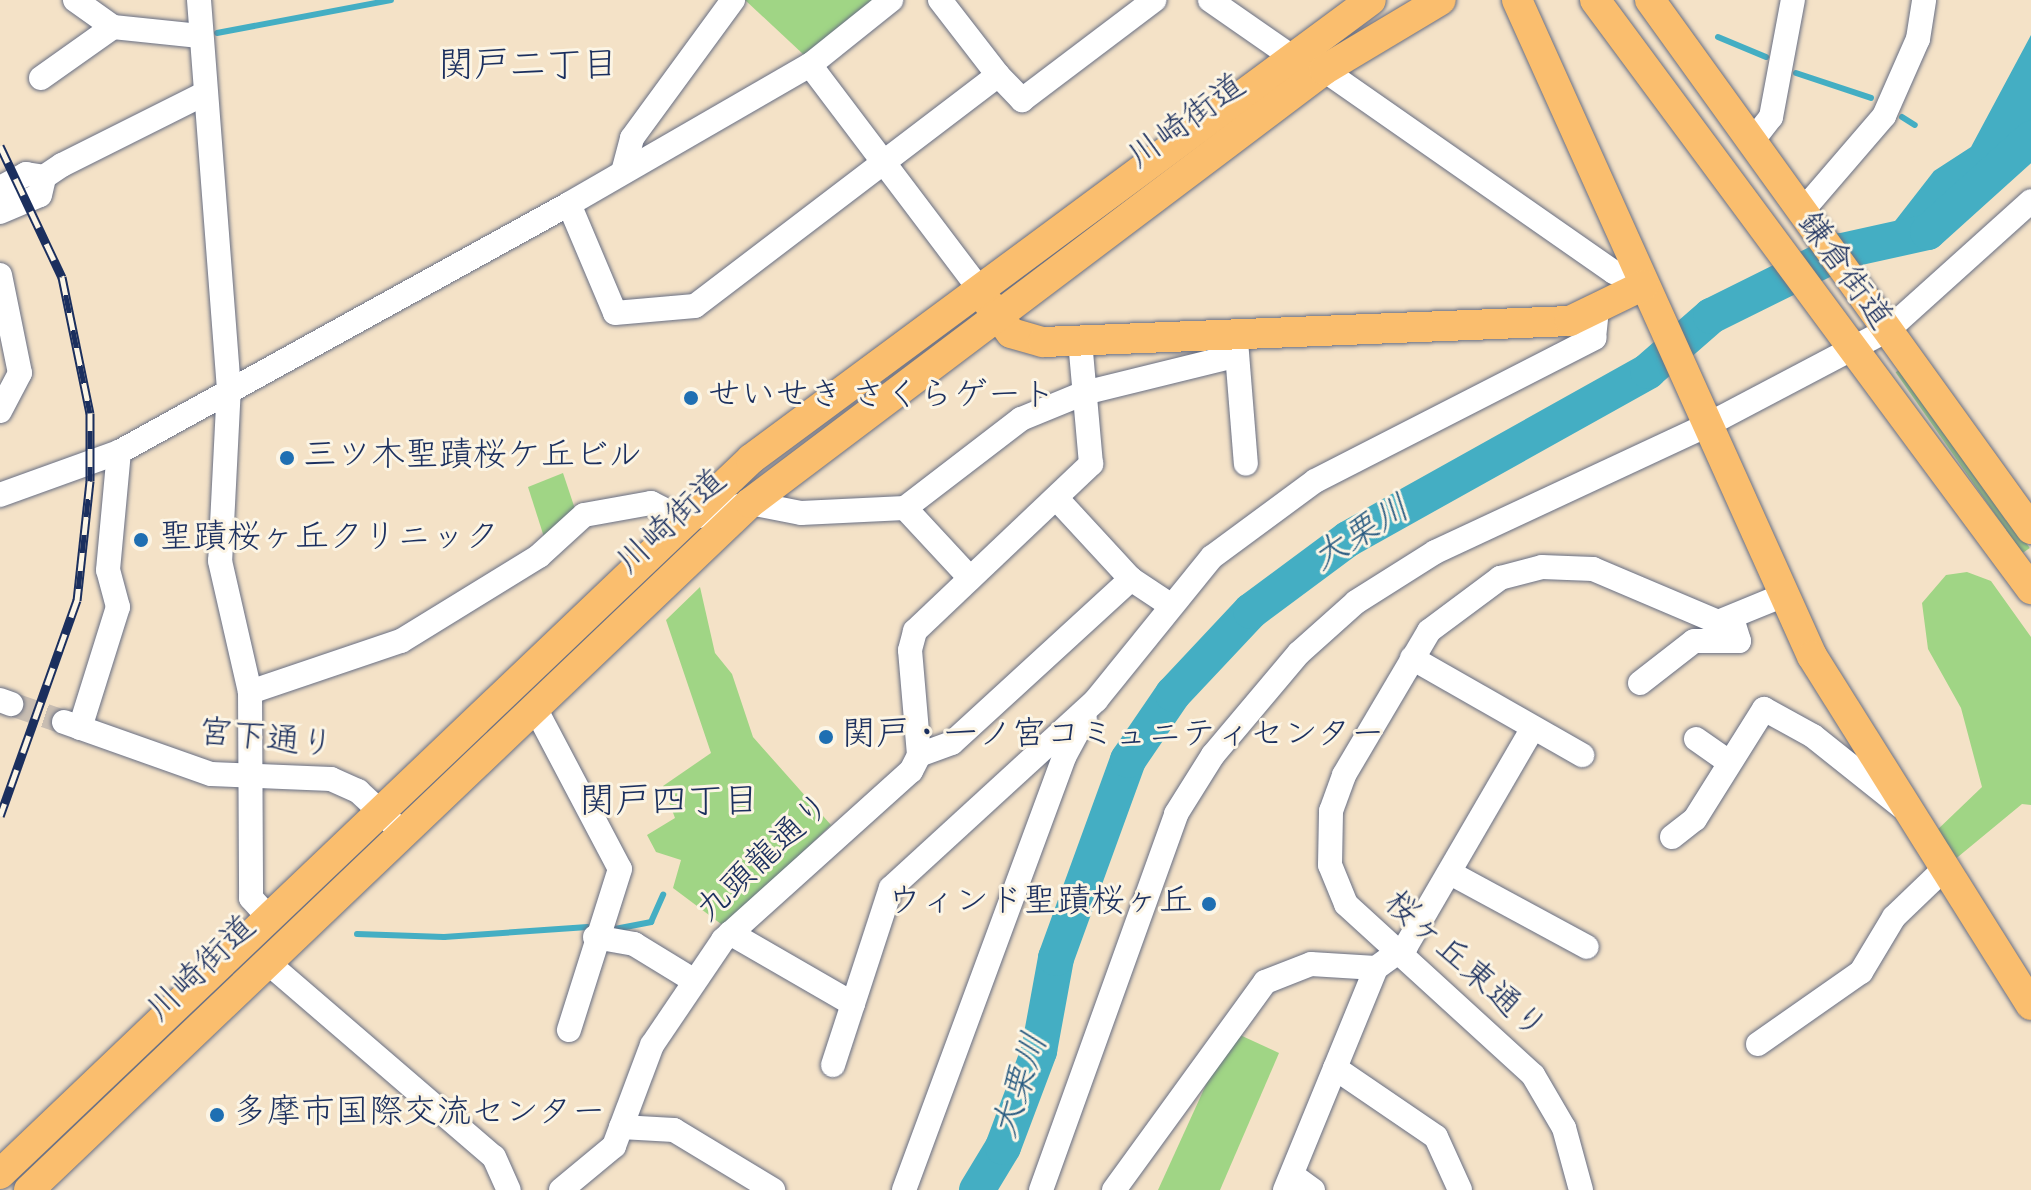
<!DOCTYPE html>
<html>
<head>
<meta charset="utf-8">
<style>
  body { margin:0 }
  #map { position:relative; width:2031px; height:1190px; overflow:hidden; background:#f4e2c7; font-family:"Indie Flower","Klee One",sans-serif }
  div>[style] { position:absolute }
  .green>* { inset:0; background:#a0d585; transform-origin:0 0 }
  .water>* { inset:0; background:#44aec3 }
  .stream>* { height:6px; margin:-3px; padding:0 3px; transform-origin:3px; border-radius:3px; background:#44aec3 }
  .river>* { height:36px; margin:-18px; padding:0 18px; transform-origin:18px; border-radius:18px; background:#44aec3 }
  .minor-tunnel>* { height:24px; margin-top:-12px; transform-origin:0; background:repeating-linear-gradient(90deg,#c9beb2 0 24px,transparent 0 36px) }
  .roads { filter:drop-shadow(0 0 2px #676e83) drop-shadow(0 0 2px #676e83) }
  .minor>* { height:24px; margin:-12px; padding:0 12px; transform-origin:12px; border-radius:12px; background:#fff }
  .major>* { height:30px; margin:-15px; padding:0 15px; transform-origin:15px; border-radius:15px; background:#fabe6e }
  .rail>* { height:9px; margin-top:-4.5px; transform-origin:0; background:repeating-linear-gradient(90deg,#fcf5e5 0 18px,#1b2f5e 0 36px); box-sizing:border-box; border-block:2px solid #1b2f5e }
  .dots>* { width:22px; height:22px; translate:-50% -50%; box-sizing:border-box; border:4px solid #fcf5e5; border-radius:50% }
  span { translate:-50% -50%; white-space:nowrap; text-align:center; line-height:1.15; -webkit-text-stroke:6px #fcf5e5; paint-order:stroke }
  .street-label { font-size:34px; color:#1b2f5e }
  .poi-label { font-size:34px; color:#1b2f5e }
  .left { translate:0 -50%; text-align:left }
  .right { translate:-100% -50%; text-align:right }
  .neighbourhood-label { font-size:36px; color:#1b2f5e }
  .water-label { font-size:36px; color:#295b81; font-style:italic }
</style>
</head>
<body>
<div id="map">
  <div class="green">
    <div style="clip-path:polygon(745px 0,876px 0,804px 55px)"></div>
    <div style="left:1903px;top:367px;width:221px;height:9px;rotate:55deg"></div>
    <div style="clip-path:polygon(563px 473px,576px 512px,544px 537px,528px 487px)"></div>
    <div style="clip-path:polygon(1967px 572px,1991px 581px,2031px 637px,2031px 805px,2022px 804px,1953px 861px,1934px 833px,1982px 787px,1961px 708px,1928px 649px,1922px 603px,1946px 575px)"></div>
    <div style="clip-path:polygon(700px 587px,715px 653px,732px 674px,753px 737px,831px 825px,725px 927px,673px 888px,681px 860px,656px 852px,647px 835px,675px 818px,663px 786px,711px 753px,666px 620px)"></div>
    <div style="clip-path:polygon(1240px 1035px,1279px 1053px,1220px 1190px,1158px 1190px,1220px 1054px)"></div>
  </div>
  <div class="water">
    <div style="clip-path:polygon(2031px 35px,2031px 155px,1928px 232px,1878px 243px,1934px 171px,1971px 147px)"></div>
  </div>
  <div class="stream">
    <div style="left:217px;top:33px;width:177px;rotate:-10.7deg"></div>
    <div style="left:1718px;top:37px;width:52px;rotate:22.6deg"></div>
    <div style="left:1796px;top:73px;width:79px;rotate:18.4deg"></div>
    <div style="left:1902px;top:117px;width:15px;rotate:32deg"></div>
    <div style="left:615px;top:929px;width:37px;rotate:-11deg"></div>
    <div style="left:651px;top:922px;width:30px;rotate:-66deg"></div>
    <div style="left:357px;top:934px;width:87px;rotate:2deg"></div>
    <div style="left:444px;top:937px;width:144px;rotate:-4deg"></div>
  </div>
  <div class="river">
    <div style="left:977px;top:1190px;width:50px;rotate:-58.8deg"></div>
    <div style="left:1003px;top:1147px;width:103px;rotate:-69.4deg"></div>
    <div style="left:1039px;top:1051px;width:95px;rotate:-79.6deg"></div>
    <div style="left:1056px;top:958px;width:211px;rotate:-70deg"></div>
    <div style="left:1128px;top:760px;width:80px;rotate:-55.7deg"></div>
    <div style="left:1173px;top:694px;width:114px;rotate:-46.8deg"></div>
    <div style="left:1251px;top:611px;width:121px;rotate:-36.6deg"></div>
    <div style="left:1348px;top:539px;width:344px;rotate:-29.2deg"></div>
    <div style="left:1648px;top:371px;width:84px;rotate:-41.1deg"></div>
    <div style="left:1711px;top:316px;width:146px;rotate:-26.4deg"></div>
    <div style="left:1842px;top:251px;width:88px;rotate:-12.5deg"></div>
    <div style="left:1928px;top:232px;width:139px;rotate:-42.1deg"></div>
  </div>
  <div class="minor-tunnel">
    <div style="left:11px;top:704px;width:56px;rotate:18.8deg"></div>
  </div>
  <div class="roads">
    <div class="minor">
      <div style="left:75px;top:0;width:47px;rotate:35.4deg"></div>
      <div style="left:113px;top:27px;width:87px;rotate:5.9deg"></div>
      <div style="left:199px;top:0;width:387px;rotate:85.6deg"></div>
      <div style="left:229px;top:386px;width:175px;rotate:92.9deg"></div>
      <div style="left:220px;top:561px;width:134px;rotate:77.1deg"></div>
      <div style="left:250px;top:692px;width:206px;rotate:89.7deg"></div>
      <div style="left:251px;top:898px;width:25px;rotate:48deg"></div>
      <div style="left:940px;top:0;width:95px;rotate:52.3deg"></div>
      <div style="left:1210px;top:0;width:96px;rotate:34.8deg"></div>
      <div style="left:810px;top:65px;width:277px;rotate:52.9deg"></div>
      <div style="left:1324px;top:70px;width:353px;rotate:34.9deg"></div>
      <div style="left:1614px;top:272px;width:33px;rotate:23deg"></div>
      <div style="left:41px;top:78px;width:88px;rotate:-35.3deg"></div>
      <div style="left:1753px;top:140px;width:29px;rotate:-52deg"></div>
      <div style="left:1771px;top:117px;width:119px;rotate:-79.4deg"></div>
      <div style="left:623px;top:172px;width:35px;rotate:-75deg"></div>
      <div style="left:632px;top:138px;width:171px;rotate:-53.8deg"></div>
      <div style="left:0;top:188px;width:30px;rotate:-28deg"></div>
      <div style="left:26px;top:174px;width:18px;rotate:9deg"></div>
      <div style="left:569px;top:204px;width:118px;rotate:67.1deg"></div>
      <div style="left:615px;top:313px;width:80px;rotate:-5deg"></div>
      <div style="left:695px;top:306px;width:381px;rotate:-37.3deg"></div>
      <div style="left:998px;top:75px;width:35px;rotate:46deg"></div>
      <div style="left:1022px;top:100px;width:166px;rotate:-37.1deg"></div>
      <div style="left:1804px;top:209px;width:123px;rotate:-49.3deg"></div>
      <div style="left:1884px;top:116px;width:84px;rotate:-66.2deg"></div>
      <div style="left:1918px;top:39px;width:39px;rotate:-81deg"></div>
      <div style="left:0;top:212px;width:43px;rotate:-23deg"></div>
      <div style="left:40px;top:195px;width:18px;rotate:-77deg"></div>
      <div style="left:44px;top:177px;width:22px;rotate:-34deg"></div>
      <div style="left:62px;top:165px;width:159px;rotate:-26.6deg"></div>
      <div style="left:0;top:275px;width:100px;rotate:78.5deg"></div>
      <div style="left:20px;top:373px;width:43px;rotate:117.8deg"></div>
      <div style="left:1236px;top:341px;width:123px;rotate:85.4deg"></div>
      <div style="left:0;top:495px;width:127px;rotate:-19.9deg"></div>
      <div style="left:119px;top:452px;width:514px;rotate:-28.86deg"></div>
      <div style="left:569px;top:204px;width:278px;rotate:-30deg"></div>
      <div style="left:810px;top:65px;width:104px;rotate:-38.7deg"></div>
      <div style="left:1058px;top:500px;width:108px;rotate:47.3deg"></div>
      <div style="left:1131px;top:579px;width:43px;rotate:33.7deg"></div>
      <div style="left:905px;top:508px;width:146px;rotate:-37.5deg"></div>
      <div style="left:1021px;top:419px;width:68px;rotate:-22.4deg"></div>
      <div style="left:1084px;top:393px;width:155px;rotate:-13.8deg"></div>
      <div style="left:1412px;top:658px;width:196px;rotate:29.7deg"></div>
      <div style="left:1640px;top:683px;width:68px;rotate:-37.9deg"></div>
      <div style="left:1694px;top:641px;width:45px"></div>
      <div style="left:1739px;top:641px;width:21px;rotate:-107deg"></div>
      <div style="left:250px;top:692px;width:159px;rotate:-18.7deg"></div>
      <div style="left:401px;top:641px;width:162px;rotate:-31.6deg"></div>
      <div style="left:539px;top:556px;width:61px;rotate:-42.3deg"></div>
      <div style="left:584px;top:515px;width:68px;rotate:-10.2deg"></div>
      <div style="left:651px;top:503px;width:37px;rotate:27deg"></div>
      <div style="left:684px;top:520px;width:68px;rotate:-14.4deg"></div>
      <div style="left:750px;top:503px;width:52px;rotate:11.1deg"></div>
      <div style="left:801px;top:513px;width:104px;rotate:-2.8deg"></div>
      <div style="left:905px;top:508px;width:96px;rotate:47.1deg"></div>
      <div style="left:0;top:700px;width:12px;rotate:20deg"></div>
      <div style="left:534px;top:706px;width:184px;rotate:62.2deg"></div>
      <div style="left:620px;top:869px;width:169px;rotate:107.6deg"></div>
      <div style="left:64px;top:722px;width:156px;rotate:19.5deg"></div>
      <div style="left:211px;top:774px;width:120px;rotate:2.4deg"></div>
      <div style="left:331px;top:779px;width:30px;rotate:24deg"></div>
      <div style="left:358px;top:791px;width:60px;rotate:43deg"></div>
      <div style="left:80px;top:728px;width:127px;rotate:-72.6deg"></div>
      <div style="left:118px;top:607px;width:38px;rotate:-105deg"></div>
      <div style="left:108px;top:570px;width:119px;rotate:-84.7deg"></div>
      <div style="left:1696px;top:739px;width:39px;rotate:35deg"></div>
      <div style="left:919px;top:755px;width:35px;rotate:-20deg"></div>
      <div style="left:952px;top:743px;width:243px;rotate:-42.5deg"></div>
      <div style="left:1672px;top:837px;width:29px;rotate:-38deg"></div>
      <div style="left:1695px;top:819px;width:130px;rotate:-57.9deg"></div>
      <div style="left:1764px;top:709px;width:56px;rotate:28.9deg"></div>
      <div style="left:1813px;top:736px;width:114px;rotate:38.6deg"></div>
      <div style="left:1452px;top:874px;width:153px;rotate:28.4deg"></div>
      <div style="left:730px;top:933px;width:142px;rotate:30deg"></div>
      <div style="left:595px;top:937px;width:40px;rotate:10deg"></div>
      <div style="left:634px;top:944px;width:69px;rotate:31.4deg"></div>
      <div style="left:267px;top:962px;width:299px;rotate:40.7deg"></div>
      <div style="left:494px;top:1157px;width:36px;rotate:66deg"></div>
      <div style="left:1758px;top:1044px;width:126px;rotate:-35deg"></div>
      <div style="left:1861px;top:972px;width:64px;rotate:-59deg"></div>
      <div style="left:1894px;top:917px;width:68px;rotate:-43.8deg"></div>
      <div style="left:833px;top:1065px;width:186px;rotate:-71.9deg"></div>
      <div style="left:891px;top:888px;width:278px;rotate:-42.5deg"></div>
      <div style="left:1096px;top:700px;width:184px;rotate:-51deg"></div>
      <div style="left:1212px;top:557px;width:128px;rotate:-36.4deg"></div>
      <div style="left:1315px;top:481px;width:314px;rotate:-27.1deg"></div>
      <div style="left:1594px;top:338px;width:30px;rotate:-84deg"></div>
      <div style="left:1335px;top:1068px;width:122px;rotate:34.3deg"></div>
      <div style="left:1436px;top:1137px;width:58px;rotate:65.6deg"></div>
      <div style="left:621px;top:1127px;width:53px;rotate:3.2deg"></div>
      <div style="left:674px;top:1130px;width:116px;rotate:31.2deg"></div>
      <div style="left:1292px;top:1175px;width:26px;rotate:36deg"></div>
      <div style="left:561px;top:1190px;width:69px;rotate:-39.7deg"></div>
      <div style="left:614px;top:1146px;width:108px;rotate:-69.4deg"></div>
      <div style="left:652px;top:1045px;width:127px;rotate:-55.9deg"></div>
      <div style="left:723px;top:940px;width:253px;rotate:-42deg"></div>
      <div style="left:911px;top:771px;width:18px;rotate:-63deg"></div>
      <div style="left:919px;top:755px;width:105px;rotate:-94.9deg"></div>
      <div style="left:910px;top:650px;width:20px;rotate:-75deg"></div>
      <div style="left:915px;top:631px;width:243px;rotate:-43.5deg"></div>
      <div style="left:1091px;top:464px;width:123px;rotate:-95.1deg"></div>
      <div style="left:904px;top:1190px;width:462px;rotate:-69.7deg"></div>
      <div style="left:1064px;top:757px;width:44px;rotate:-61.7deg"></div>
      <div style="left:1041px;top:1190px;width:400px;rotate:-70.2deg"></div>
      <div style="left:1176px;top:814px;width:70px;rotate:-57.9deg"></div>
      <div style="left:1213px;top:755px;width:133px;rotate:-49.9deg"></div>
      <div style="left:1299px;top:653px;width:76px;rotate:-41.8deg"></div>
      <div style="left:1356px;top:602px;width:93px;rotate:-32.3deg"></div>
      <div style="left:1435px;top:552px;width:302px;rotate:-25deg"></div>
      <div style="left:1709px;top:424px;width:204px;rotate:-27.8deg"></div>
      <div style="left:1889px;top:329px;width:191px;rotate:-42deg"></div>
      <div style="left:1114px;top:1190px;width:257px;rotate:-54deg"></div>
      <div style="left:1265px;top:982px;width:49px;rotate:-21.4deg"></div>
      <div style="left:1311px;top:964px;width:65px;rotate:3.5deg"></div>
      <div style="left:1285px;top:1190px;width:240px;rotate:-67.7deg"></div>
      <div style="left:1376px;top:968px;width:37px;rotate:-36deg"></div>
      <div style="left:1406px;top:946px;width:252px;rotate:-59.8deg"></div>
      <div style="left:1581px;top:1190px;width:64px;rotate:-105.3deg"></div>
      <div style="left:1564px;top:1128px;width:61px;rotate:-120.3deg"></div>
      <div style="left:1533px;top:1075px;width:253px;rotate:-137.6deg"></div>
      <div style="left:1346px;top:904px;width:42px;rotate:-112.3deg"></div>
      <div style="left:1330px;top:865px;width:54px;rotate:-88.9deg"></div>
      <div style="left:1331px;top:811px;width:38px;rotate:-70deg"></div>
      <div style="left:1344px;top:775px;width:167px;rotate:-59.4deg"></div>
      <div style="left:1429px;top:631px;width:89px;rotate:-36.7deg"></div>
      <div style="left:1500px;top:578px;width:43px;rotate:-14.7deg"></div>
      <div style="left:1542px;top:567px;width:51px;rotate:2.2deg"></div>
      <div style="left:1593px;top:569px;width:136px;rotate:23deg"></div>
      <div style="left:1718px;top:622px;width:71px;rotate:-22.2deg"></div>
    </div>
    <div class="major">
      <div style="left:1517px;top:0;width:719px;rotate:65.79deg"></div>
      <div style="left:1812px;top:656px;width:412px;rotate:57.9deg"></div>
      <div style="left:1595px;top:0;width:733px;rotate:53.49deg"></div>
      <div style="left:1650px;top:0;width:652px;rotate:54.24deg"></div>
      <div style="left:983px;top:296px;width:46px;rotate:52.9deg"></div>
      <div style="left:1011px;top:333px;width:33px;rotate:16deg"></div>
      <div style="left:1043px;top:342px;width:527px;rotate:-2.28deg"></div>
      <div style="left:1570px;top:321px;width:82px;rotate:-25.9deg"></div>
      <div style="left:0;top:1174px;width:1037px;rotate:-43.59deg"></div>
      <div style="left:751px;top:459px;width:771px;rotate:-36.51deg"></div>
      <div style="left:29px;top:1190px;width:996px;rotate:-43.62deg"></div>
      <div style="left:750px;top:503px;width:719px;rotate:-37.03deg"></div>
      <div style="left:1324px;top:70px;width:136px;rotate:-30.9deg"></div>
    </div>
  </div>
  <div class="rail">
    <div style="left:0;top:146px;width:145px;rotate:64.7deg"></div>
    <div style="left:62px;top:277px;width:139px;rotate:78.4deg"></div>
    <div style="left:90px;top:413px;width:68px;rotate:90deg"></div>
    <div style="left:90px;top:481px;width:120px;rotate:96.2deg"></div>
    <div style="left:77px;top:600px;width:229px;rotate:109.6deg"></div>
  </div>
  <div class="dots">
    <div style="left:691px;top:398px;background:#1f6fb2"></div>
    <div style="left:287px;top:458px;background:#1f6fb2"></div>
    <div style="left:141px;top:540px;background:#1f6fb2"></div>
    <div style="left:826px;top:737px;background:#1f6fb2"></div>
    <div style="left:1209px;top:904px;background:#1f6fb2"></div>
    <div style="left:217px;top:1115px;background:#1f6fb2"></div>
  </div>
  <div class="street-label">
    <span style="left:1188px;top:123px;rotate:-36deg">川崎街道</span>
    <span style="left:1843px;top:272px;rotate:54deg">鎌倉街道</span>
    <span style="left:673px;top:523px;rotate:-43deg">川崎街道</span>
    <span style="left:266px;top:741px;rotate:6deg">宮下通り</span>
    <span style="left:765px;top:859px;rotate:-43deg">九頭龍通り</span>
    <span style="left:1464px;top:967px;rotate:42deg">桜ヶ丘東通り</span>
    <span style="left:203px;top:970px;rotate:-44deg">川崎街道</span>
  </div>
  <div class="poi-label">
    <span class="left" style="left:707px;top:398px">せいせき さくらゲート</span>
    <span class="left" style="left:303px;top:458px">三ツ木聖蹟桜ケ丘ビル</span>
    <span class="left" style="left:159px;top:540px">聖蹟桜ヶ丘クリニック</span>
    <span class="left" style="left:842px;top:737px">関戸・一ノ宮コミュニティセンター</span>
    <span class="right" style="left:1193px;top:904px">ウィンド聖蹟桜ヶ丘</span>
    <span class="left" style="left:233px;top:1115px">多摩市国際交流センター</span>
  </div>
  <div class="neighbourhood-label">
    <span style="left:528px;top:68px">関戸二丁目</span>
    <span style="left:669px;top:804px">関戸四丁目</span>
  </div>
  <div class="water-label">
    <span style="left:1362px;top:535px;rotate:-32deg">大栗川</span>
    <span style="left:1022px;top:1086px;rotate:-72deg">大栗川</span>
  </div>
</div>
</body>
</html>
